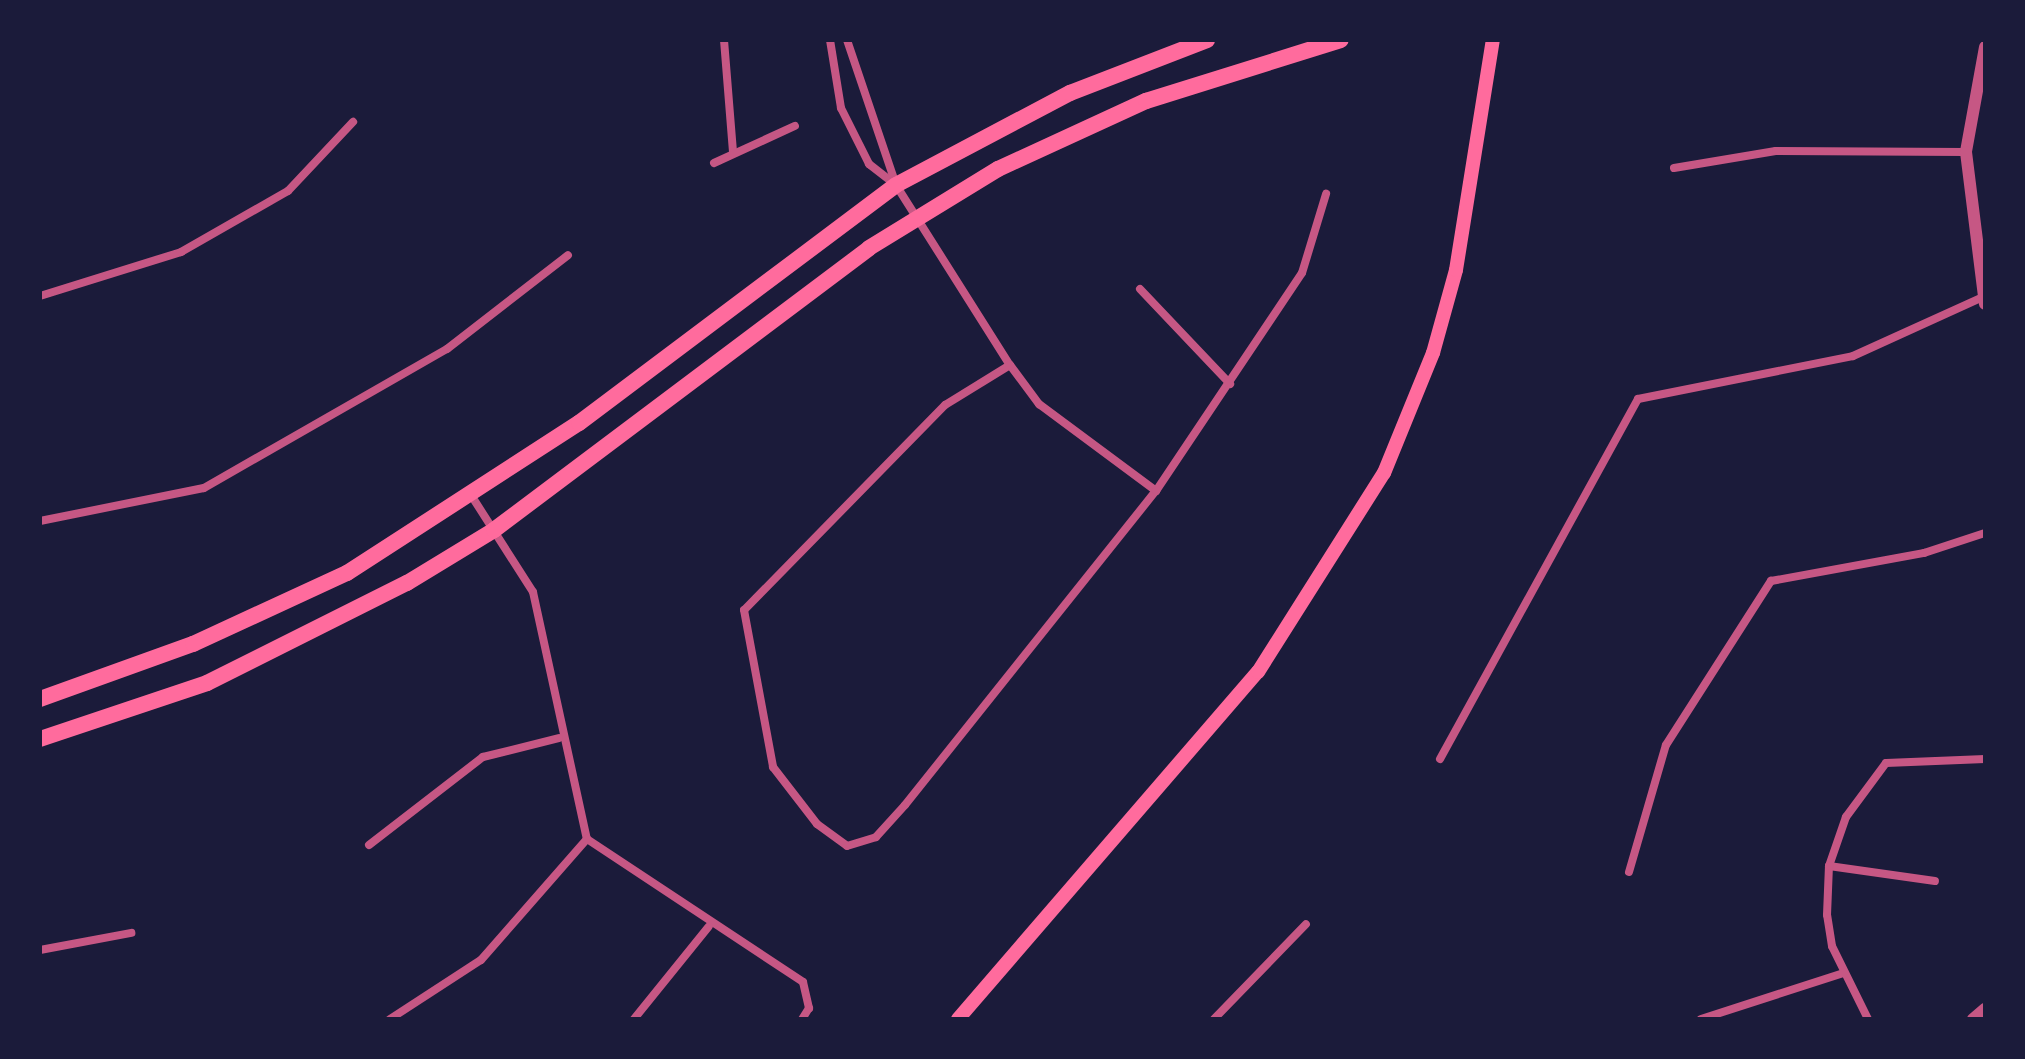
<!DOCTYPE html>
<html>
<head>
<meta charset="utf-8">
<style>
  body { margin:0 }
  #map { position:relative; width:2025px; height:1059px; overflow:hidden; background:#1b1b3a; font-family:"DM Sans",sans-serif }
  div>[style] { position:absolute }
  .minor>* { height:8px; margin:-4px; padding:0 4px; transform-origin:4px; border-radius:4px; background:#c65784 }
  .tertiary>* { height:12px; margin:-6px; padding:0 6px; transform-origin:6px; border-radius:6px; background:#c65784 }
  .secondary>* { height:14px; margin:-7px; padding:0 7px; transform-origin:7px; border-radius:7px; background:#ff6b9d }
  .primary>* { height:16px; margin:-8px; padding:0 8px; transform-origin:8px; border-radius:8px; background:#ff6b9d }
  span { translate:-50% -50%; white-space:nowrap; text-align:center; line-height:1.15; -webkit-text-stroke:7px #1b1b3a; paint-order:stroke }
  .frame { position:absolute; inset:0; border:42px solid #1b1b3a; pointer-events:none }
</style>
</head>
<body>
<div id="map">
  <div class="minor">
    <div style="left:724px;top:40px;width:113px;rotate:85.4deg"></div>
    <div style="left:830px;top:40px;width:69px;rotate:80.8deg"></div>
    <div style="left:841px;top:108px;width:63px;rotate:63.4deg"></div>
    <div style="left:869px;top:164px;width:34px;rotate:38deg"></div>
    <div style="left:847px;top:40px;width:153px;rotate:71.3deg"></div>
    <div style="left:896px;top:185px;width:213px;rotate:57.7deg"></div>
    <div style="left:1010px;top:365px;width:49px;rotate:53.4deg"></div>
    <div style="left:1039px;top:404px;width:146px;rotate:36.6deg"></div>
    <div style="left:714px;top:163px;width:89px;rotate:-24.6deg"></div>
    <div style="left:1674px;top:168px;width:103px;rotate:-9.5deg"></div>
    <div style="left:1776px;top:151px;width:190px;rotate:0.3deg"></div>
    <div style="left:1140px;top:289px;width:131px;rotate:46.5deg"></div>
    <div style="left:40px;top:296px;width:148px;rotate:-17.3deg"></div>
    <div style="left:181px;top:252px;width:123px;rotate:-29.7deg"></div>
    <div style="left:288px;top:191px;width:95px;rotate:-46.7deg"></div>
    <div style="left:1010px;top:365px;width:76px;rotate:148.4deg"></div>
    <div style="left:945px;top:405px;width:287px;rotate:134.4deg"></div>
    <div style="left:744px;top:610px;width:160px;rotate:79.5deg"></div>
    <div style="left:773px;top:767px;width:72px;rotate:52.3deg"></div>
    <div style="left:817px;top:824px;width:37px;rotate:36deg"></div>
    <div style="left:847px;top:846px;width:30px;rotate:-17deg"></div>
    <div style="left:876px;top:837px;width:43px;rotate:-47.8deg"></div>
    <div style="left:905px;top:805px;width:402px;rotate:-51.4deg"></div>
    <div style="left:1156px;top:491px;width:262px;rotate:-56.2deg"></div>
    <div style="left:1302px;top:273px;width:83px;rotate:-73.1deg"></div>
    <div style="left:471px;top:495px;width:115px;rotate:57.4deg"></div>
    <div style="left:533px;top:592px;width:253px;rotate:77.7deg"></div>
    <div style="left:587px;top:839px;width:259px;rotate:33.5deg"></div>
    <div style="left:803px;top:982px;width:27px;rotate:77deg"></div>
    <div style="left:809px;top:1008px;width:13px;rotate:122deg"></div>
    <div style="left:40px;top:521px;width:167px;rotate:-11.4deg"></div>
    <div style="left:204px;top:488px;width:280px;rotate:-29.8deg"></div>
    <div style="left:447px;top:349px;width:153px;rotate:-37.8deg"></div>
    <div style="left:1440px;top:759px;width:411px;rotate:-61.2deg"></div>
    <div style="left:1638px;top:399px;width:219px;rotate:-11.3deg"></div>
    <div style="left:1853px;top:356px;width:143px;rotate:-24.4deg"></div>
    <div style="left:369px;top:845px;width:144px;rotate:-37.7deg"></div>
    <div style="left:483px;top:757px;width:78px;rotate:-14deg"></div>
    <div style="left:1829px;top:866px;width:107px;rotate:8.1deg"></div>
    <div style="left:1629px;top:872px;width:132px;rotate:-73.8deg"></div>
    <div style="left:1666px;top:745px;width:195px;rotate:-57.4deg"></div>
    <div style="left:1771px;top:581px;width:156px;rotate:-10.4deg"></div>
    <div style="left:1924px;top:553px;width:64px;rotate:-18.2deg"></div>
    <div style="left:40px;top:950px;width:93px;rotate:-10.6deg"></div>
    <div style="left:390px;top:1019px;width:108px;rotate:-33deg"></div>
    <div style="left:481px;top:960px;width:161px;rotate:-48.8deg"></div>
    <div style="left:634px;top:1019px;width:119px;rotate:-51.1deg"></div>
    <div style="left:1214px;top:1019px;width:132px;rotate:-45.9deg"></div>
    <div style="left:1701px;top:1019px;width:149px;rotate:-17.9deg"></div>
    <div style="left:1868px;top:1019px;width:81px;rotate:-116.3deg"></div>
    <div style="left:1832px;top:946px;width:31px;rotate:-99deg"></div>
    <div style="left:1827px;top:915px;width:49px;rotate:-87.7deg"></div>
    <div style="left:1829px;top:866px;width:52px;rotate:-70.9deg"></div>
    <div style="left:1846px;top:817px;width:67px;rotate:-53.5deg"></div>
    <div style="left:1886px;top:763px;width:99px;rotate:-2.3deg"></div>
  </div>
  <div class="tertiary">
    <div style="left:1985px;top:47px;width:107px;rotate:100.3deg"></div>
    <div style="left:1966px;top:152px;width:153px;rotate:82.9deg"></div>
    <div style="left:1973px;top:1019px;width:16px;rotate:-40deg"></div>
  </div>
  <div class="secondary">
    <div style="left:958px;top:1019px;width:459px;rotate:-49.2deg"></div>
    <div style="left:1258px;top:672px;width:236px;rotate:-57.7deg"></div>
    <div style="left:1384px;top:473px;width:130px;rotate:-67.8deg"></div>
    <div style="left:1433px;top:353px;width:86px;rotate:-74.5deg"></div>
    <div style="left:1456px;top:270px;width:233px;rotate:-80.9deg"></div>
  </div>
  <div class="primary">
    <div style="left:40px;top:699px;width:163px;rotate:-19.8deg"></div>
    <div style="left:193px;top:644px;width:170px;rotate:-24.8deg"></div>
    <div style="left:347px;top:573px;width:276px;rotate:-32.9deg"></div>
    <div style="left:579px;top:423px;width:396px;rotate:-36.9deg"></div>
    <div style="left:896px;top:185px;width:197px;rotate:-27.9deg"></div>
    <div style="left:1070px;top:93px;width:147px;rotate:-21.1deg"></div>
    <div style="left:40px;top:739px;width:176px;rotate:-18.5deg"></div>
    <div style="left:207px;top:683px;width:224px;rotate:-26.6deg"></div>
    <div style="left:407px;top:583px;width:102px;rotate:-31.3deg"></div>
    <div style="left:494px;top:530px;width:469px;rotate:-36.9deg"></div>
    <div style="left:869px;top:248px;width:151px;rotate:-31.5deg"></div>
    <div style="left:998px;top:169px;width:163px;rotate:-24.7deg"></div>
    <div style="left:1146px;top:101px;width:204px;rotate:-17.4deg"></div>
  </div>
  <div class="frame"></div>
</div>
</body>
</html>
